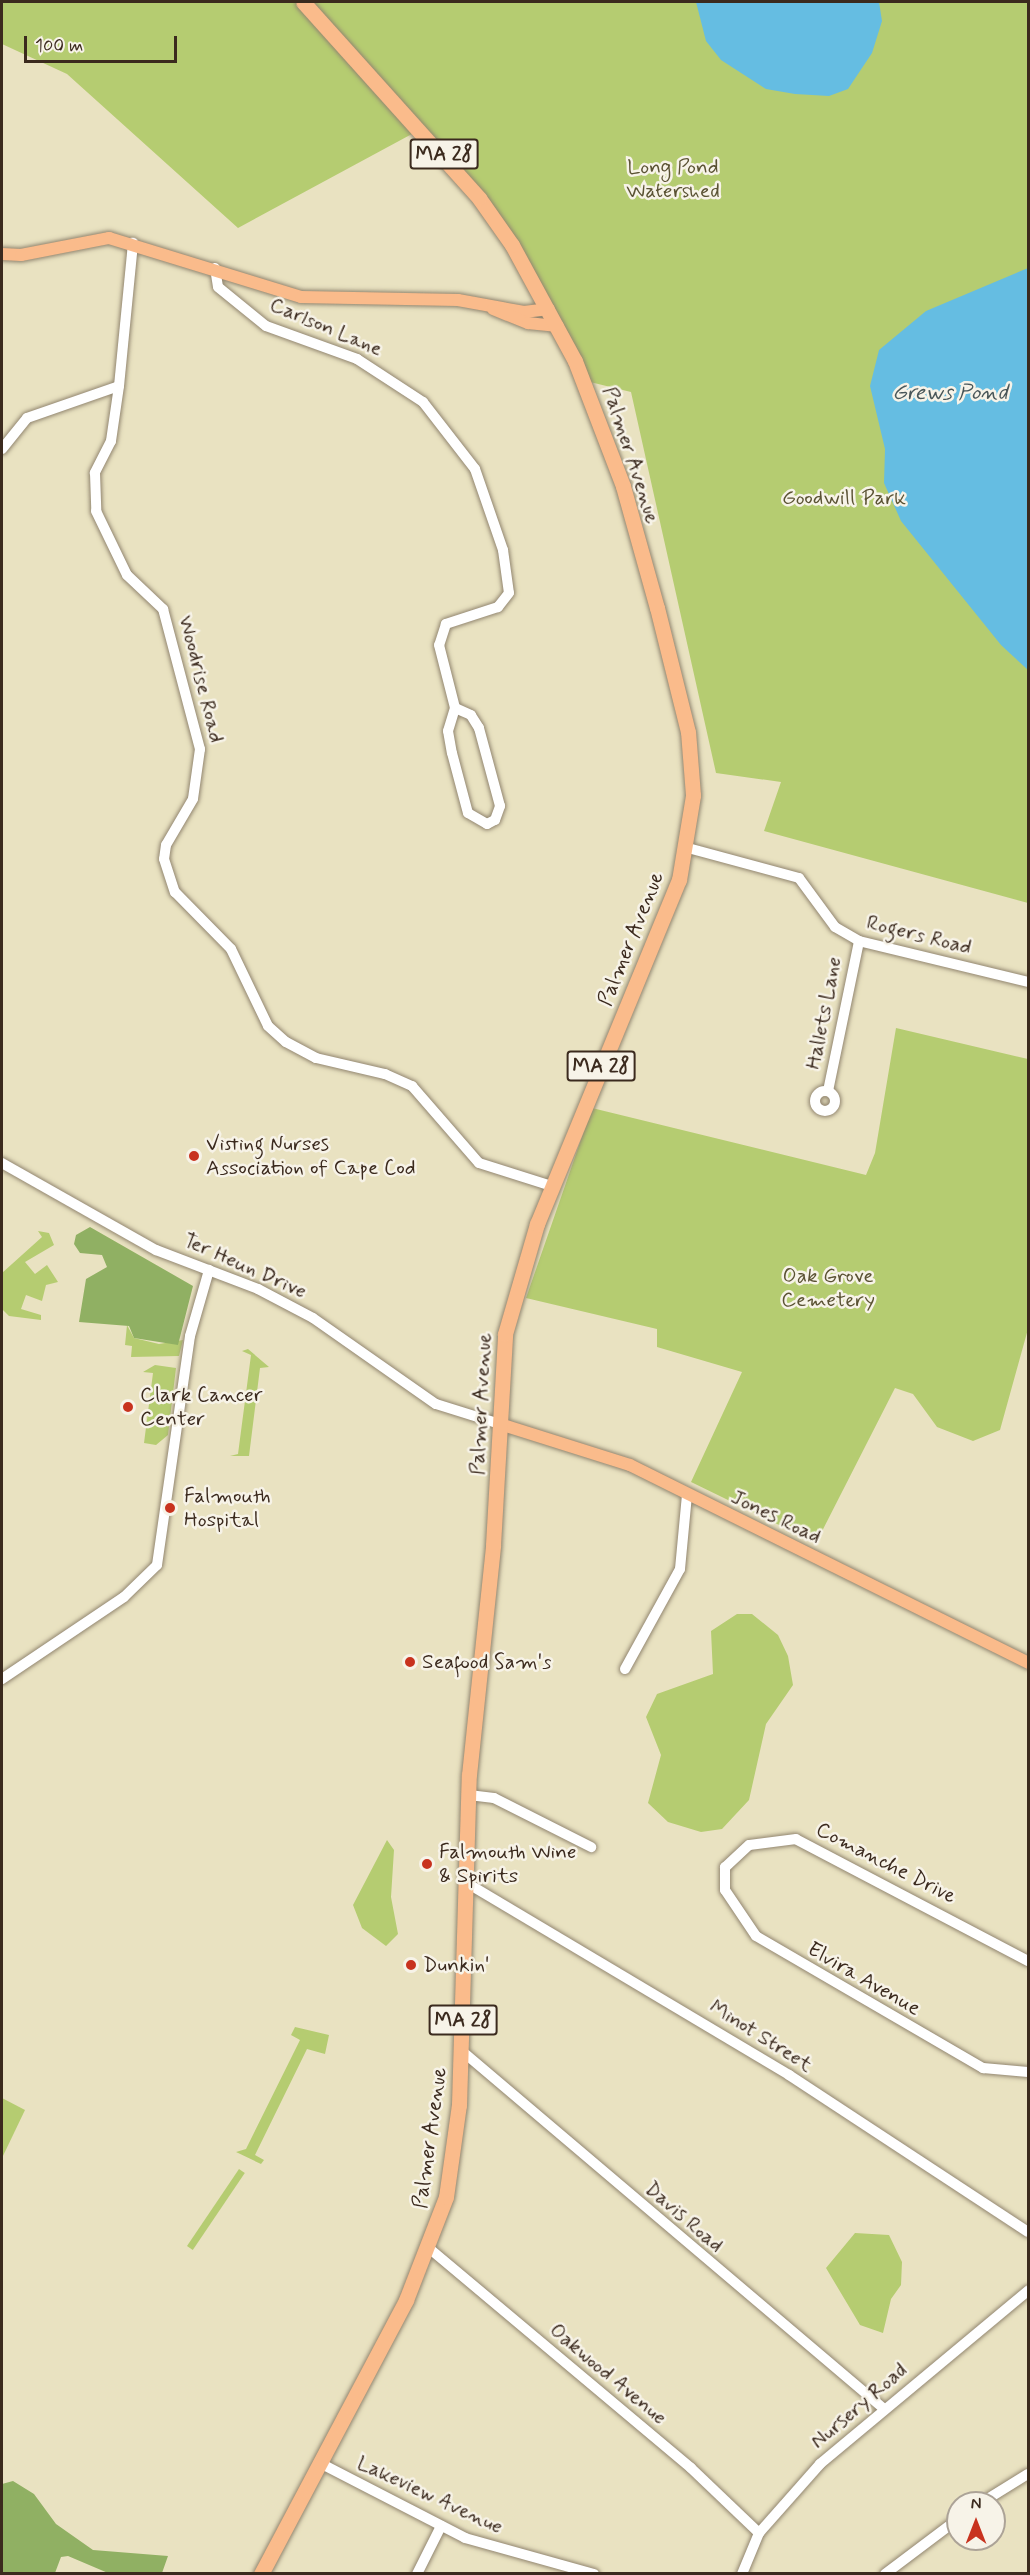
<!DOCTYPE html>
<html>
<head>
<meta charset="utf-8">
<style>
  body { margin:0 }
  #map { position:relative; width:1030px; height:2575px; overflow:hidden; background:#e9e2c1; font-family:Mynerve,sans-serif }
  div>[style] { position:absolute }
  .green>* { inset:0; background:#b5cc71; transform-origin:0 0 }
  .forest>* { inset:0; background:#90b063 }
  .water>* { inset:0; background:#65bde2 }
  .roads { filter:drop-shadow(0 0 2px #928670) drop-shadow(0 0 2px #928670) }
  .minor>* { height:10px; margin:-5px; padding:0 5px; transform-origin:5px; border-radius:5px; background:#fff }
  .minor>.ring { margin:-5px; padding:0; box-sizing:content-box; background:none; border:10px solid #fff; border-radius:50% }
  .major>* { height:12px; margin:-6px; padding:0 6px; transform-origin:6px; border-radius:6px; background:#fabb8b }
  .highway>* { height:15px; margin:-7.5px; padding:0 7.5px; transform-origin:7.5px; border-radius:7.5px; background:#fabb8b }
  .dots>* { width:16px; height:16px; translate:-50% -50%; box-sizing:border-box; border:3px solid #f7f3e8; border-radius:50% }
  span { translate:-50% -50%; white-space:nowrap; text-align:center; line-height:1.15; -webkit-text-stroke:5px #f7f3e8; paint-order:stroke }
  .shield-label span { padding:2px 4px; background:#f7f3e8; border:2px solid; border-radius:4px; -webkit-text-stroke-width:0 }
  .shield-label { font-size:20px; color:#3b2a1e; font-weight:700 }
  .park-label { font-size:21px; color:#5a5233 }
  .street-label { font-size:21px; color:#3b2a1e }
  .poi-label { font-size:21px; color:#3b2a1e }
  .left { translate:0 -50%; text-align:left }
  .water-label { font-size:22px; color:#485659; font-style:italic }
  .frame { position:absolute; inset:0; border:3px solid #3b2a1e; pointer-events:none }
  .north { position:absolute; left:946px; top:2491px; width:60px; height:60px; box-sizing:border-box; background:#f7f3e8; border:2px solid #aca397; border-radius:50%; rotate:0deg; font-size:16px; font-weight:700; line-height:24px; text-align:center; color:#3b2a1e }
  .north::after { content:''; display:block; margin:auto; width:21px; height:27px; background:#c8321e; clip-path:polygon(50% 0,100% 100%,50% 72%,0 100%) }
  .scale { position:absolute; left:24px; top:36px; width:153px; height:27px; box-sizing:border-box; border:3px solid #3b2a1e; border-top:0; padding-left:8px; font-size:18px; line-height:21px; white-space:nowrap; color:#3b2a1e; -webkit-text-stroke:4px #f7f3e8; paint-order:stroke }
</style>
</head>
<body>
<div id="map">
  <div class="green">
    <div style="clip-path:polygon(2px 2px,1028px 2px,1028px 903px,764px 831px,781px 782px,716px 773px,631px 392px,586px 381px,509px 248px,423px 128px,238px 228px,67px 74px,2px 44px)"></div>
    <div style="clip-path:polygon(896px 1028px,1028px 1059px,1028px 1329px,1000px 1430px,973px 1441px,937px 1427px,913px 1394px,895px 1388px,816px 1543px,691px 1482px,742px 1372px,657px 1347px,657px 1329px,526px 1298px,592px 1108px,866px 1175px,875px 1153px)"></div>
    <div style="clip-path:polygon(38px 1231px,49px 1233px,54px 1245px,25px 1262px,35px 1274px,47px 1265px,58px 1282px,46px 1285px,42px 1301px,26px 1295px,21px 1309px,41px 1315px,41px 1320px,9px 1316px,2px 1309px,2px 1273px,42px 1237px)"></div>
    <div style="clip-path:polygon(127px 1325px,134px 1338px,159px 1344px,183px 1340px,179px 1356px,131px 1357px,132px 1346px,125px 1345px)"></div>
    <div style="clip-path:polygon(248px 1349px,269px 1367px,260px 1368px,249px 1456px,230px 1456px,238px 1454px,251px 1355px,242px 1351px)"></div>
    <div style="clip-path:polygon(155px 1365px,176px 1368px,168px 1435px,156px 1445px,144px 1443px,153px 1373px,143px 1372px)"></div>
    <div style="clip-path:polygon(737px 1614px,752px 1614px,778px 1635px,788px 1656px,793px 1685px,766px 1724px,749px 1800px,722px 1829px,701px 1832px,668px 1822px,648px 1803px,661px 1755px,646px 1717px,657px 1694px,713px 1674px,711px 1631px)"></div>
    <div style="clip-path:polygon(387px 1840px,394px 1850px,391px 1897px,398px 1934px,386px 1946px,362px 1928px,353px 1905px)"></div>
    <div style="clip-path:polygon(295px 2027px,329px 2035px,325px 2054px,307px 2049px,255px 2155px,264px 2160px,261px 2164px,236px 2152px,246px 2149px,300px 2040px,291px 2035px)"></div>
    <div style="clip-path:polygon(2px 2098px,25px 2110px,2px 2158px)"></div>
    <div style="left:239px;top:2169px;width:7px;height:93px;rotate:34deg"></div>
    <div style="clip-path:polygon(855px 2233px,889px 2235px,902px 2262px,901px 2285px,891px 2299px,883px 2333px,860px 2325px,826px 2268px)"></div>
  </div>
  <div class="forest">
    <div style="clip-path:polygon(90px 1227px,193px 1286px,178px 1345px,134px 1338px,129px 1326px,79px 1322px,86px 1279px,107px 1267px,102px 1255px,80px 1253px,74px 1244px,76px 1235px)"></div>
    <div style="clip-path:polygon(13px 2481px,34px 2494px,56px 2524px,93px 2550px,168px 2556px,162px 2573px,108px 2573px,68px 2556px,61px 2557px,55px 2573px,2px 2573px,2px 2484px)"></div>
  </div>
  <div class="water">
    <div style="clip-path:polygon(696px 2px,879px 2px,882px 21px,872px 53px,848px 89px,829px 96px,795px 94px,766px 89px,721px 60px,706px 41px)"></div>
    <div style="clip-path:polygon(1028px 268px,1028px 670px,1001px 645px,901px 521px,884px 483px,885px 449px,870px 386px,879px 350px,926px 311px)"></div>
  </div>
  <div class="roads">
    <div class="minor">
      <div style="left:215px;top:268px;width:19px;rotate:81deg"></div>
      <div style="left:218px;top:287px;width:62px;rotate:39.1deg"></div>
      <div style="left:266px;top:326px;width:97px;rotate:19.9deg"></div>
      <div style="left:357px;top:359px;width:79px;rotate:33.1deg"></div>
      <div style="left:423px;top:402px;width:85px;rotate:52.2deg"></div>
      <div style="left:475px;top:469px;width:86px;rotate:70.9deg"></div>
      <div style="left:503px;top:550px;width:43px;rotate:82.1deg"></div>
      <div style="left:509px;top:593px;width:18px;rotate:128deg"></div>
      <div style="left:498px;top:607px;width:55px;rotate:161.9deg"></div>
      <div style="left:446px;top:624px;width:22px;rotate:108deg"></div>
      <div style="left:439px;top:645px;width:65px;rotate:75.7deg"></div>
      <div style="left:455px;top:708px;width:24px;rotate:107deg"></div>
      <div style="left:448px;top:731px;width:22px;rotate:80deg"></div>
      <div style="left:452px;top:753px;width:62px;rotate:75.1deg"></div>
      <div style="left:468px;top:813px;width:22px;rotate:30deg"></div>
      <div style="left:487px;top:824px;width:9px;rotate:-27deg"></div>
      <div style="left:495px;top:820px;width:15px;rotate:-70deg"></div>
      <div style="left:500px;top:806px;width:81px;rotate:-105.1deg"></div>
      <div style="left:479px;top:728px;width:15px;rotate:-122deg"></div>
      <div style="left:471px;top:715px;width:17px;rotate:-156deg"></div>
      <div style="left:119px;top:386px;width:56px;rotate:98.3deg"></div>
      <div style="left:111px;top:441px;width:36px;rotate:117deg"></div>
      <div style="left:95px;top:473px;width:38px;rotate:88deg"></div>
      <div style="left:96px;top:511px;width:71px;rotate:64.2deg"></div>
      <div style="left:127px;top:575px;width:50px;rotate:43.4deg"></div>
      <div style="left:163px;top:609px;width:145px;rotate:75.2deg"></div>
      <div style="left:200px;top:749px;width:50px;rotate:98deg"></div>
      <div style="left:193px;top:799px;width:53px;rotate:120.4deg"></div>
      <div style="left:166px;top:845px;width:14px;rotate:98deg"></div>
      <div style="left:164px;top:859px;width:35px;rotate:72deg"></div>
      <div style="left:175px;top:892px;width:80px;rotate:45.5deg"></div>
      <div style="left:231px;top:949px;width:85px;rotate:64.3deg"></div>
      <div style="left:268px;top:1026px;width:24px;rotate:42deg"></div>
      <div style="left:286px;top:1042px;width:34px;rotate:28deg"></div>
      <div style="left:316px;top:1058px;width:71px;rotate:13.1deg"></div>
      <div style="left:385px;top:1074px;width:30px;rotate:24deg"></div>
      <div style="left:412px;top:1086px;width:102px;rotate:49deg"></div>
      <div style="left:479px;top:1163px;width:77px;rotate:17.5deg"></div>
      <div style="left:2px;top:449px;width:40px;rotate:-51deg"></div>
      <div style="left:27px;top:418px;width:97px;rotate:-19.2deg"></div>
      <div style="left:119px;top:386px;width:144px;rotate:-84.4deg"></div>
      <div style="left:688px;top:848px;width:115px;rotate:15.1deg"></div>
      <div style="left:799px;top:878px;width:61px;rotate:53.7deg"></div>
      <div style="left:835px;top:927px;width:28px;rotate:30deg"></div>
      <div style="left:859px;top:941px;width:174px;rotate:13.6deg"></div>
      <div class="ring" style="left:815px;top:1091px;width:10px;height:10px"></div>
      <div style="left:828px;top:1091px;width:153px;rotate:-78.3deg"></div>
      <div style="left:2px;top:1163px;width:177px;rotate:29.5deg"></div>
      <div style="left:156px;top:1250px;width:109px;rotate:20.9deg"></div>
      <div style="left:258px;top:1289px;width:62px;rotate:27.8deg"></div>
      <div style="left:313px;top:1318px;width:150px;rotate:35deg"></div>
      <div style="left:436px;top:1404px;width:67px;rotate:17.4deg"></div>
      <div style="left:625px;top:1669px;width:114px;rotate:-61.2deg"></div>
      <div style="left:680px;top:1569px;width:74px;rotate:-84.6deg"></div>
      <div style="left:2px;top:1679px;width:147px;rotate:-33.9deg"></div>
      <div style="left:124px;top:1597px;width:46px;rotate:-44.1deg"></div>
      <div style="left:157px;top:1565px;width:231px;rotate:-81.8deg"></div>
      <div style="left:190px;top:1336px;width:69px;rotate:-73.9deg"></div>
      <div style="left:469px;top:1795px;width:25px;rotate:7deg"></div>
      <div style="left:494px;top:1798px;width:109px;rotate:26.8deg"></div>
      <div style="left:467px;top:1883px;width:375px;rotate:30.8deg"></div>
      <div style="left:789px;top:2075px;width:286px;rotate:33.3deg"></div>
      <div style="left:1028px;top:1961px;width:262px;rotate:-152.3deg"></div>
      <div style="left:796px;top:1839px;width:47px;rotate:172.7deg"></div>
      <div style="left:749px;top:1845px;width:33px;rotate:137deg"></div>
      <div style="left:725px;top:1867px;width:23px;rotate:90deg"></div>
      <div style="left:725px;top:1890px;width:55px;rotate:56deg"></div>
      <div style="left:756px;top:1936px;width:263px;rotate:30.2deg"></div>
      <div style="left:983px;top:2068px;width:45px;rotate:5.1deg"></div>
      <div style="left:462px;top:2051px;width:552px;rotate:40.3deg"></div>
      <div style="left:430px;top:2249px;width:341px;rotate:40deg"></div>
      <div style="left:691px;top:2468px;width:94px;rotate:43.7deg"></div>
      <div style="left:320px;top:2463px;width:163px;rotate:27.3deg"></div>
      <div style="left:465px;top:2538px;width:134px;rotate:15.6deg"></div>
      <div style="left:981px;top:2503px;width:55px;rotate:-31.7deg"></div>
      <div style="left:417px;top:2574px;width:54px;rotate:-63.4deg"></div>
      <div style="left:742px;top:2574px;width:44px;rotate:-67.5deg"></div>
      <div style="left:759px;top:2533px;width:92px;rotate:-48.5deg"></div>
      <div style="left:820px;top:2464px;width:271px;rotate:-39.8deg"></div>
      <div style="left:885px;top:2574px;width:91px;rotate:-37deg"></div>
    </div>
    <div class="major">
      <div style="left:2px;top:254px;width:19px;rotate:3deg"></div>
      <div style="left:21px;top:255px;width:90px;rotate:-10.9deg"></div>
      <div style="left:109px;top:238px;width:201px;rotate:17.1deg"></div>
      <div style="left:301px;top:297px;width:157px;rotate:1.1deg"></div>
      <div style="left:458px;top:300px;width:67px;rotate:10.3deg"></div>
      <div style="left:524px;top:312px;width:25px;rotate:-7deg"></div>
      <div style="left:493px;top:309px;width:38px;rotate:22deg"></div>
      <div style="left:528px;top:323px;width:30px;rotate:6deg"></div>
      <div style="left:500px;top:1424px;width:136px;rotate:17.5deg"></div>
      <div style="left:630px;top:1465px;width:445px;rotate:26.4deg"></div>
    </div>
    <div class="highway">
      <div style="left:261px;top:2574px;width:310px;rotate:-62.1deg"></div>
      <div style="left:406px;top:2300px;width:110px;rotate:-68.8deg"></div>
      <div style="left:446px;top:2197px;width:93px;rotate:-82deg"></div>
      <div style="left:459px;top:2105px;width:330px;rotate:-88.3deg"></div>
      <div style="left:469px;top:1775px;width:231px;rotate:-84deg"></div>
      <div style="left:493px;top:1545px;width:211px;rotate:-86.7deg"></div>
      <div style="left:505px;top:1334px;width:115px;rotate:-73.8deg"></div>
      <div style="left:537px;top:1224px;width:372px;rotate:-67.6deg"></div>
      <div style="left:679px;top:880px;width:86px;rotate:-80.6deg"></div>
      <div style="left:693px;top:795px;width:63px;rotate:-94.5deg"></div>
      <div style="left:688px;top:732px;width:128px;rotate:-104deg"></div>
      <div style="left:657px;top:608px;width:127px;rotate:-105.6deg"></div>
      <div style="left:623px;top:486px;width:134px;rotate:-111deg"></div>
      <div style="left:575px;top:361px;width:132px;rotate:-118.5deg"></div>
      <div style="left:512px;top:245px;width:57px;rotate:-125.1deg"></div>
      <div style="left:479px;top:198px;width:263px;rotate:-131.9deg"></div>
    </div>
  </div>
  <div class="dots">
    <div style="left:194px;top:1156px;background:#c8321e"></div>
    <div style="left:128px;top:1407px;background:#c8321e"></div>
    <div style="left:170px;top:1508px;background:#c8321e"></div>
    <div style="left:410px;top:1662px;background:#c8321e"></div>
    <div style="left:427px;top:1864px;background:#c8321e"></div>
    <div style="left:411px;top:1965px;background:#c8321e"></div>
  </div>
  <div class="shield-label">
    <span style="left:444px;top:154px">MA 28</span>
    <span style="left:601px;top:1066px">MA 28</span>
    <span style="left:463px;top:2020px">MA 28</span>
  </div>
  <div class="park-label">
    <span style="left:673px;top:179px">Long Pond<br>Watershed</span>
    <span style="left:844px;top:498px">Goodwill Park</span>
    <span style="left:828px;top:1288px">Oak Grove<br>Cemetery</span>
  </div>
  <div class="street-label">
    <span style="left:326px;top:327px;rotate:23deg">Carlson Lane</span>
    <span style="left:631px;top:455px;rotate:72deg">Palmer Avenue</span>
    <span style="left:201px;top:679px;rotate:76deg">Woodrise Road</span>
    <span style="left:919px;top:935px;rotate:14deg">Rogers Road</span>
    <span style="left:631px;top:939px;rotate:-68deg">Palmer Avenue</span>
    <span style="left:824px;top:1013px;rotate:-79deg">Hallets Lane</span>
    <span style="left:245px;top:1266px;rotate:24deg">Ter Heun Drive</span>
    <span style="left:481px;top:1404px;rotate:-87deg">Palmer Avenue</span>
    <span style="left:776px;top:1517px;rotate:26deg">Jones Road</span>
    <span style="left:886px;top:1863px;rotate:27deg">Comanche Drive</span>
    <span style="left:864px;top:1979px;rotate:30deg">Elvira Avenue</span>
    <span style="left:761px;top:2036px;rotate:32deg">Minot Street</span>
    <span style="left:430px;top:2138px;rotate:-82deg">Palmer Avenue</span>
    <span style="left:684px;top:2217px;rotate:41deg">Davis Road</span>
    <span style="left:608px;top:2374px;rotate:40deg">Oakwood Avenue</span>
    <span style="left:859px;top:2406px;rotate:-41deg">Nursery Road</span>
    <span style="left:430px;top:2495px;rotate:25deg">Lakeview Avenue</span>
  </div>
  <div class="poi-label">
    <span class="left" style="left:206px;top:1156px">Visting Nurses<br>Association of Cape Cod</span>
    <span class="left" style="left:140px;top:1407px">Clark Cancer<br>Center</span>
    <span class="left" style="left:184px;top:1508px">Falmouth<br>Hospital</span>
    <span class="left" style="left:422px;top:1662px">Seafood Sam's</span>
    <span class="left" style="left:439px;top:1864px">Falmouth Wine<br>&amp; Spirits</span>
    <span class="left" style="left:423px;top:1965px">Dunkin'</span>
  </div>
  <div class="water-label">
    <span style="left:950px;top:394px">Grews Pond</span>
  </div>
  <div class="frame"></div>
  <div class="north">N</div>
  <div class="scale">100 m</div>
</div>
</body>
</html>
